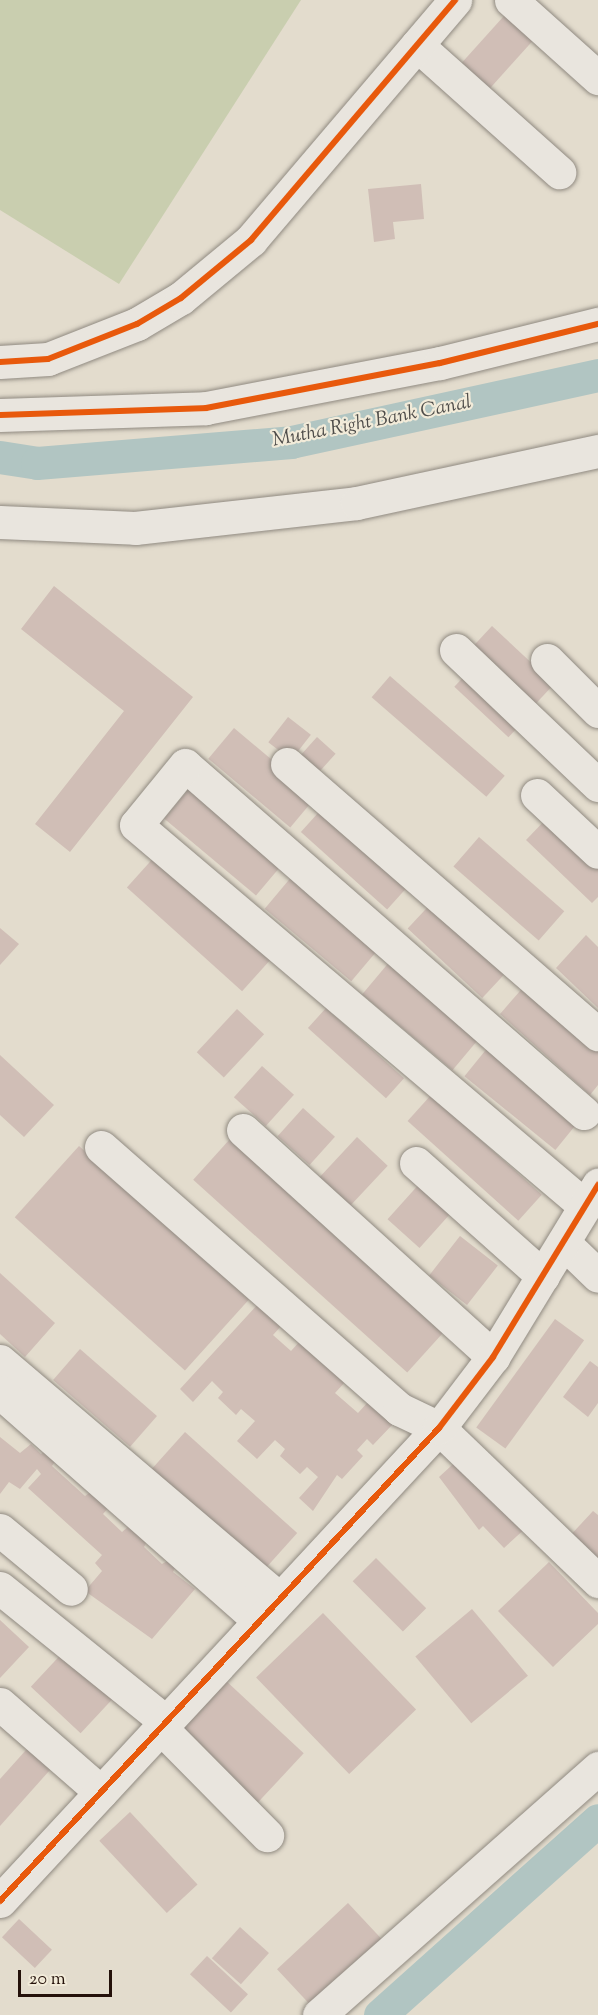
<!DOCTYPE html>
<html>
<head>
<meta charset="utf-8">
<style>
  body { margin:0 }
  #map { position:relative; width:598px; height:2015px; overflow:hidden; background:#e3dccd; font-family:"Sorts Mill Goudy",serif }
  div>[style] { position:absolute }
  .green>* { inset:0; background:#c9ceaf }
  .canal>* { height:33px; margin:-16.5px; padding:0 16.5px; transform-origin:16.5px; border-radius:16.5px; background:#b1c5c2 }
  .building>* { inset:0; background:#d0beb6; transform-origin:0 0 }
  .roads { filter:drop-shadow(0 0 2px #908a81) drop-shadow(0 0 2px #908a81) }
  .minor>* { height:33px; margin:-16.5px; padding:0 16.5px; transform-origin:16.5px; border-radius:16.5px; background:#e9e5de }
  .cycleway>* { height:6px; margin:-3px; padding:0 3px; transform-origin:3px; border-radius:3px; background:#e8590c }
  span { translate:-50% -50%; white-space:nowrap; text-align:center; line-height:1.15; -webkit-text-stroke:4.5px #f2ebd9; paint-order:stroke }
  .water-label { font-size:20px; color:#4e4c49; font-style:italic }
  .scale { position:absolute; left:18px; top:1970px; width:94px; height:27px; box-sizing:border-box; border:3px solid #24110a; border-top:0; padding-left:8px; font-size:18px; line-height:21px; white-space:nowrap; color:#24110a; -webkit-text-stroke:4px #f2ebd9; paint-order:stroke }
</style>
</head>
<body>
<div id="map">
  <div class="green">
    <div style="clip-path:polygon(0 0,301px 0,119px 284px,0 210px)"></div>
  </div>
  <div class="canal">
    <div style="left:0;top:457px;width:37px;rotate:9deg"></div>
    <div style="left:37px;top:463px;width:255px;rotate:-4.7deg"></div>
    <div style="left:291px;top:442px;width:314px;rotate:-12.3deg"></div>
    <div style="left:380px;top:2015px;width:292px;rotate:-41.8deg"></div>
  </div>
  <div class="building">
    <div style="left:512px;top:7px;width:38px;height:75px;rotate:42deg"></div>
    <div style="clip-path:polygon(421px 184px,424px 219px,393px 222px,395px 239px,374px 242px,368px 189px)"></div>
    <div style="clip-path:polygon(54px 586px,193px 697px,70px 852px,35px 824px,124px 711px,21px 629px)"></div>
    <div style="left:492px;top:626px;width:85px;height:38px;rotate:43deg"></div>
    <div style="left:470px;top:670px;width:74px;height:23px;rotate:43deg"></div>
    <div style="left:390px;top:676px;width:152px;height:28px;rotate:41deg"></div>
    <div style="left:288px;top:717px;width:29px;height:32px;rotate:38deg"></div>
    <div style="left:234px;top:728px;width:107px;height:40px;rotate:40deg"></div>
    <div style="left:317px;top:737px;width:25px;height:35px;rotate:42deg"></div>
    <div style="left:193px;top:784px;width:120px;height:45px;rotate:40deg"></div>
    <div style="left:327px;top:803px;width:116px;height:39px;rotate:42deg"></div>
    <div style="clip-path:polygon(548px 817px,598px 865px,598px 897px,592px 903px,526px 840px)"></div>
    <div style="left:479px;top:837px;width:113px;height:39px;rotate:41deg"></div>
    <div style="left:157px;top:854px;width:155px;height:45px;rotate:42deg"></div>
    <div style="left:293px;top:875px;width:113px;height:44px;rotate:40deg"></div>
    <div style="left:437px;top:897px;width:102px;height:43px;rotate:43deg"></div>
    <div style="clip-path:polygon(0 928px,19px 944px,0 965px)"></div>
    <div style="clip-path:polygon(586px 935px,598px 947px,598px 1008px,556px 968px)"></div>
    <div style="left:391px;top:960px;width:118px;height:45px;rotate:40deg"></div>
    <div style="clip-path:polygon(527px 983px,598px 1046px,598px 1085px,590px 1095px,500px 1014px)"></div>
    <div style="left:326px;top:1008px;width:105px;height:27px;rotate:42deg"></div>
    <div style="left:237px;top:1009px;width:37px;height:59px;rotate:43deg"></div>
    <div style="left:489px;top:1046px;width:117px;height:39px;rotate:39deg"></div>
    <div style="clip-path:polygon(0 1055px,54px 1105px,24px 1137px,0 1115px)"></div>
    <div style="left:262px;top:1066px;width:43px;height:42px;rotate:42deg"></div>
    <div style="left:431px;top:1095px;width:149px;height:35px;rotate:42deg"></div>
    <div style="left:303px;top:1108px;width:43px;height:38px;rotate:42deg"></div>
    <div style="left:357px;top:1137px;width:42px;height:58px;rotate:43deg"></div>
    <div style="left:230px;top:1139px;width:288px;height:55px;rotate:42deg"></div>
    <div style="left:79px;top:1146px;width:229px;height:96px;rotate:42deg"></div>
    <div style="left:421px;top:1182px;width:43px;height:50px;rotate:42deg"></div>
    <div style="left:460px;top:1236px;width:48px;height:50px;rotate:38deg"></div>
    <div style="clip-path:polygon(0 1273px,55px 1323px,25px 1357px,0 1334px)"></div>
    <div style="clip-path:polygon(260px 1302px,283px 1324px,273px 1335px,291px 1351px,301px 1340px,346px 1381px,335px 1393px,358px 1413px,368px 1402px,393px 1424px,373px 1445px,367px 1439px,357px 1450px,363px 1456px,342px 1479px,337px 1475px,313px 1511px,299px 1498px,318px 1477px,307px 1467px,300px 1474px,280px 1456px,285px 1449px,275px 1440px,257px 1459px,237px 1441px,255px 1421px,241px 1409px,236px 1415px,218px 1398px,223px 1392px,212px 1381px,193px 1402px,180px 1389px)"></div>
    <div style="left:555px;top:1319px;width:36px;height:134px;rotate:36deg"></div>
    <div style="left:80px;top:1349px;width:102px;height:41px;rotate:41deg"></div>
    <div style="clip-path:polygon(590px 1361px,598px 1367px,598px 1403px,588px 1417px,563px 1397px)"></div>
    <div style="left:185px;top:1432px;width:151px;height:50px;rotate:42deg"></div>
    <div style="clip-path:polygon(0 1437px,20px 1453px,31px 1444px,41px 1454px,45px 1451px,56px 1460px,52px 1466px,85px 1496px,92px 1491px,109px 1507px,103px 1514px,122px 1532px,129px 1526px,147px 1541px,144px 1547px,162px 1564px,169px 1560px,176px 1566px,173px 1572px,195px 1589px,152px 1639px,85px 1591px,102px 1571px,95px 1563px,102px 1555px,28px 1488px,41px 1474px,37px 1469px,20px 1489px,9px 1482px,0 1494px)"></div>
    <div style="clip-path:polygon(463px 1455px,528px 1526px,504px 1548px,483px 1526px,479px 1530px,439px 1477px)"></div>
    <div style="clip-path:polygon(593px 1511px,598px 1515px,598px 1569px,567px 1539px)"></div>
    <div style="left:376px;top:1558px;width:71px;height:33px;rotate:45deg"></div>
    <div style="clip-path:polygon(549px 1562px,598px 1613px,598px 1624px,553px 1667px,498px 1611px)"></div>
    <div style="left:472px;top:1609px;width:87px;height:74px;rotate:50deg"></div>
    <div style="left:323px;top:1613px;width:134px;height:93px;rotate:46deg"></div>
    <div style="clip-path:polygon(0 1620px,29px 1647px,0 1678px)"></div>
    <div style="left:67px;top:1648px;width:68px;height:53px;rotate:43deg"></div>
    <div style="left:224px;top:1679px;width:109px;height:69px;rotate:43deg"></div>
    <div style="clip-path:polygon(35px 1740px,58px 1761px,0 1826px,0 1779px)"></div>
    <div style="left:130px;top:1812px;width:99px;height:42px;rotate:47deg"></div>
    <div style="left:348px;top:1903px;width:53px;height:97px;rotate:47deg"></div>
    <div style="left:19px;top:1919px;width:45px;height:25px;rotate:43deg"></div>
    <div style="left:240px;top:1927px;width:39px;height:42px;rotate:42deg"></div>
    <div style="left:207px;top:1956px;width:56px;height:25px;rotate:43deg"></div>
  </div>
  <div class="roads">
    <div class="minor">
      <div style="left:511px;top:0;width:117px;rotate:41.9deg"></div>
      <div style="left:417px;top:45px;width:191px;rotate:41.8deg"></div>
      <div style="left:0;top:362px;width:48px;rotate:-3.6deg"></div>
      <div style="left:48px;top:359px;width:96px;rotate:-21.5deg"></div>
      <div style="left:137px;top:324px;width:51px;rotate:-30.6deg"></div>
      <div style="left:181px;top:298px;width:91px;rotate:-39.6deg"></div>
      <div style="left:251px;top:240px;width:315px;rotate:-49.6deg"></div>
      <div style="left:0;top:415px;width:206px;rotate:-1.9deg"></div>
      <div style="left:206px;top:408px;width:238px;rotate:-10.9deg"></div>
      <div style="left:440px;top:363px;width:163px;rotate:-13.9deg"></div>
      <div style="left:0;top:522px;width:135px;rotate:2.5deg"></div>
      <div style="left:135px;top:528px;width:223px;rotate:-6.4deg"></div>
      <div style="left:357px;top:503px;width:247px;rotate:-12.2deg"></div>
      <div style="left:456px;top:650px;width:196px;rotate:43.6deg"></div>
      <div style="left:547px;top:660px;width:72px;rotate:45deg"></div>
      <div style="left:287px;top:764px;width:412px;rotate:41deg"></div>
      <div style="left:537px;top:795px;width:83px;rotate:43.1deg"></div>
      <div style="left:584px;top:1113px;width:529px;rotate:-138.91deg"></div>
      <div style="left:185px;top:765px;width:77px;rotate:129.2deg"></div>
      <div style="left:136px;top:825px;width:589px;rotate:40.32deg"></div>
      <div style="left:243px;top:1130px;width:338px;rotate:42.2deg"></div>
      <div style="left:101px;top:1147px;width:397px;rotate:41.3deg"></div>
      <div style="left:399px;top:1409px;width:44px;rotate:25.4deg"></div>
      <div style="left:439px;top:1428px;width:221px;rotate:43.9deg"></div>
      <div style="left:416px;top:1163px;width:170px;rotate:41.7deg"></div>
      <div style="left:564px;top:1243px;width:47px;rotate:44.1deg"></div>
      <div style="left:0;top:1361px;width:367px;rotate:40.4deg"></div>
      <div style="left:0;top:1392px;width:346px;rotate:41.4deg"></div>
      <div style="left:0;top:1530px;width:92px;rotate:39.7deg"></div>
      <div style="left:0;top:1588px;width:213px;rotate:38.9deg"></div>
      <div style="left:0;top:1704px;width:134px;rotate:41.1deg"></div>
      <div style="left:161px;top:1728px;width:151px;rotate:45.3deg"></div>
      <div style="left:0;top:1901px;width:645px;rotate:-47.14deg"></div>
      <div style="left:439px;top:1428px;width:89px;rotate:-52.7deg"></div>
      <div style="left:493px;top:1357px;width:202px;rotate:-58.6deg"></div>
      <div style="left:319px;top:2015px;width:373px;rotate:-41.5deg"></div>
    </div>
  </div>
  <div class="cycleway">
    <div style="left:0;top:362px;width:48px;rotate:-3.6deg"></div>
    <div style="left:48px;top:359px;width:96px;rotate:-21.5deg"></div>
    <div style="left:137px;top:324px;width:51px;rotate:-30.6deg"></div>
    <div style="left:181px;top:298px;width:91px;rotate:-39.6deg"></div>
    <div style="left:251px;top:240px;width:315px;rotate:-49.6deg"></div>
    <div style="left:0;top:415px;width:206px;rotate:-1.9deg"></div>
    <div style="left:206px;top:408px;width:238px;rotate:-10.9deg"></div>
    <div style="left:440px;top:363px;width:163px;rotate:-13.9deg"></div>
    <div style="left:0;top:1901px;width:645px;rotate:-47.14deg"></div>
    <div style="left:439px;top:1428px;width:89px;rotate:-52.7deg"></div>
    <div style="left:493px;top:1357px;width:202px;rotate:-58.6deg"></div>
  </div>
  <div class="water-label">
    <span style="left:372px;top:422px;rotate:-11deg">Mutha Right Bank Canal</span>
  </div>
  <div class="scale">20 m</div>
</div>
</body>
</html>
